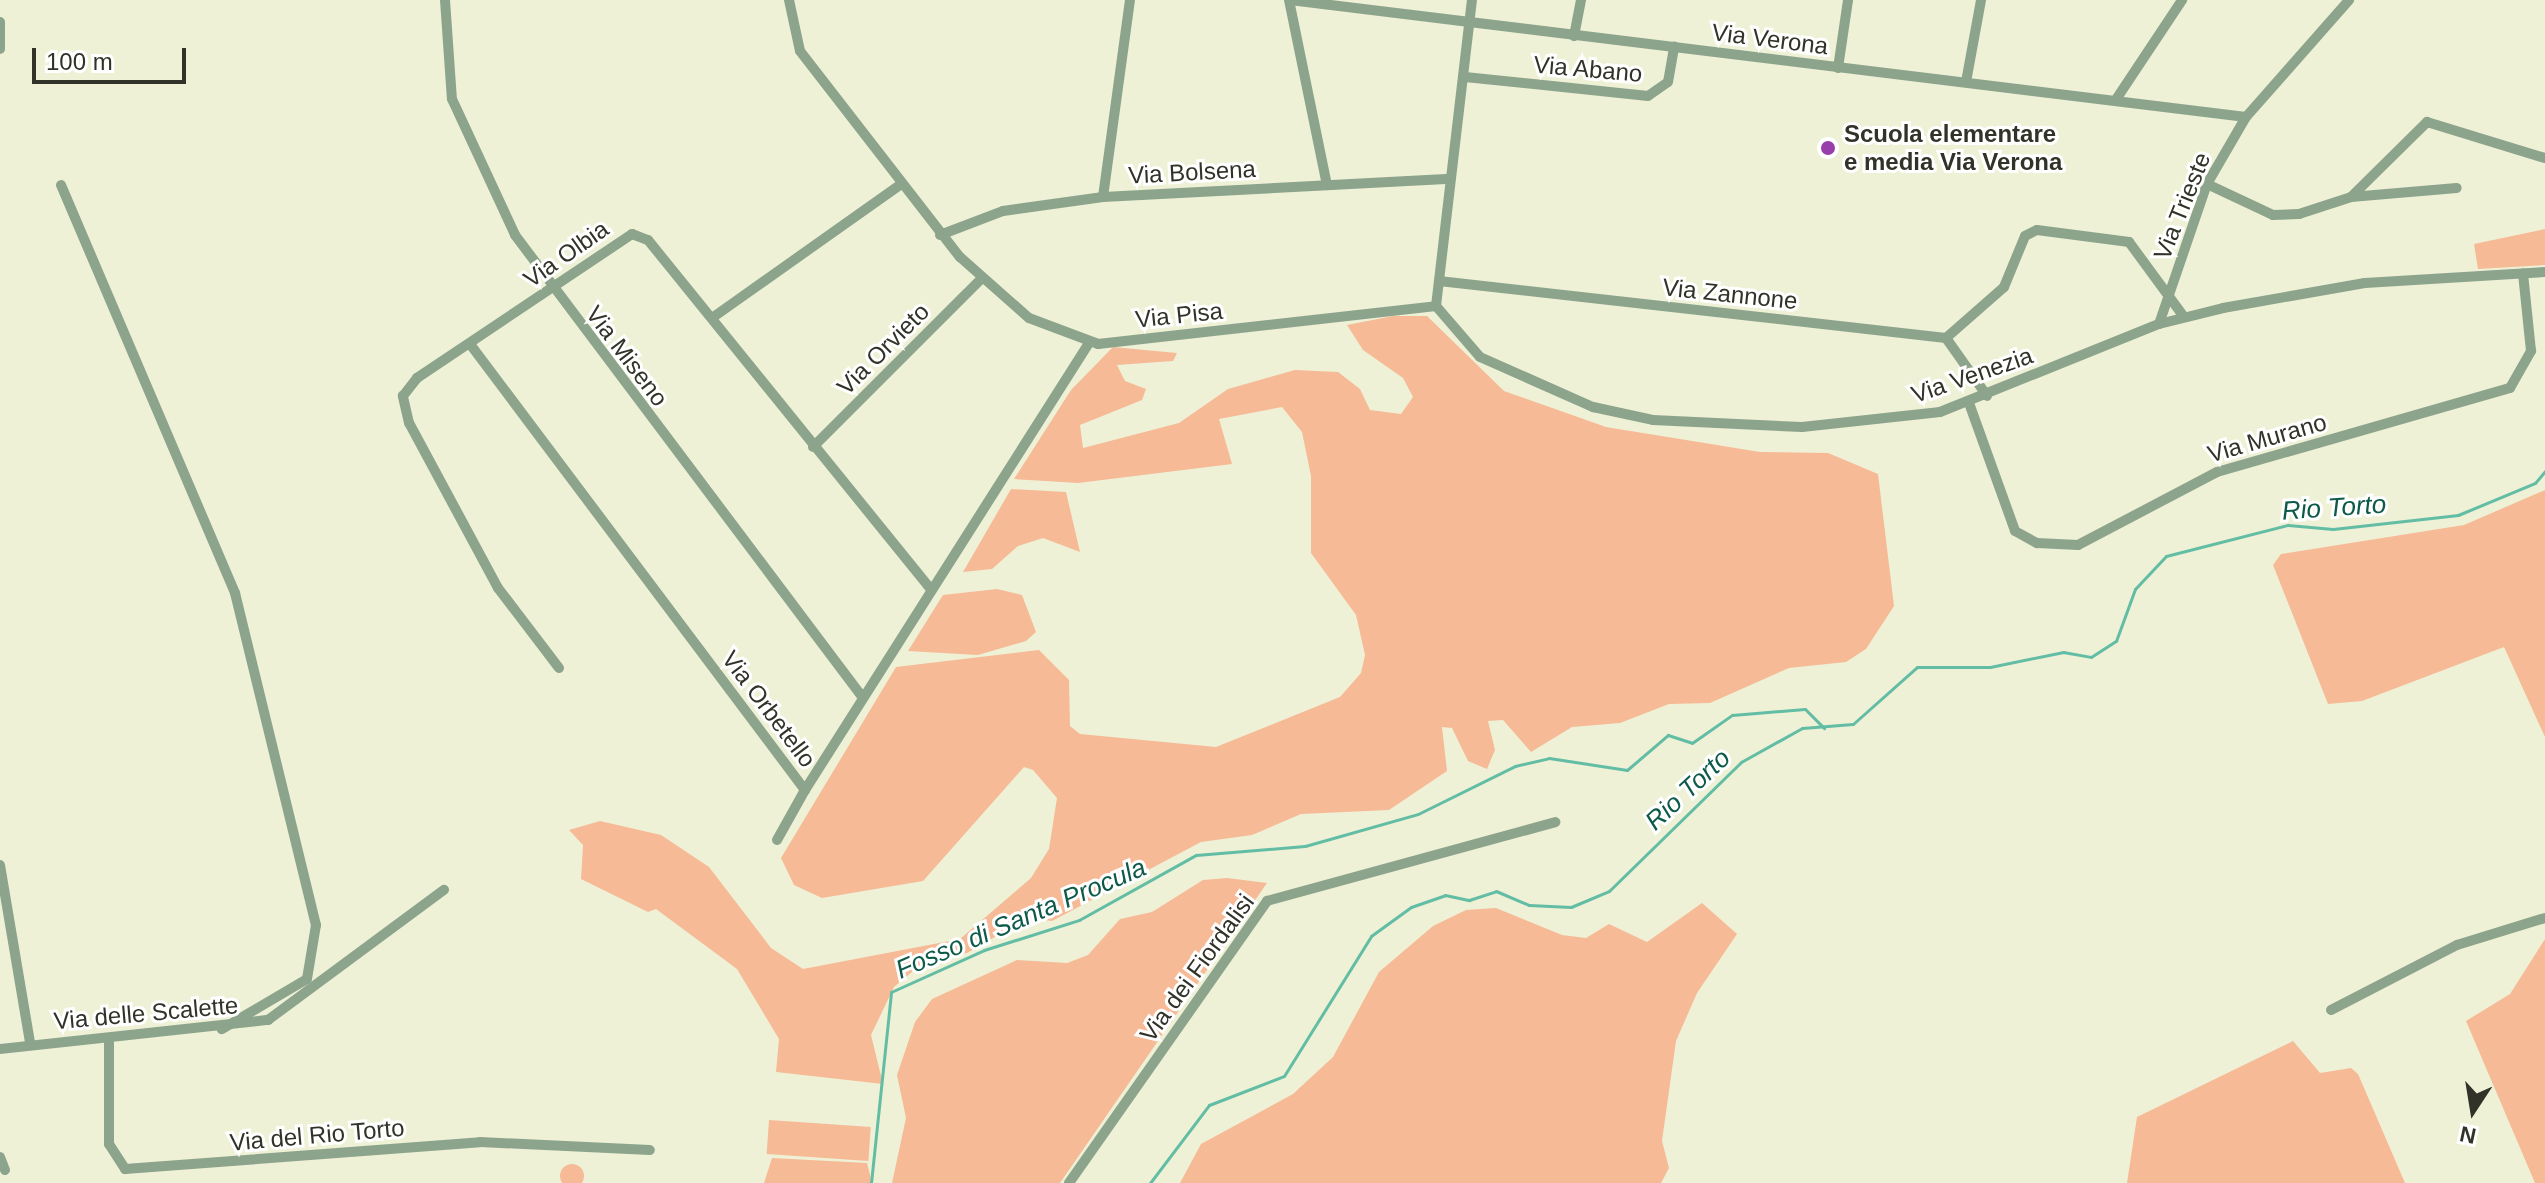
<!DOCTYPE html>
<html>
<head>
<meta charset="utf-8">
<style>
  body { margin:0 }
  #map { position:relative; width:2545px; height:1183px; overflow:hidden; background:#eef1d6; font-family:Helvetica,sans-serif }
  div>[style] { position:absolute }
  .green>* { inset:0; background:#f6ba97; transform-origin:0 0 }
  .round { border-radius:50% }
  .stream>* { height:3px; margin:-1.5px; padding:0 1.5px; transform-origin:1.5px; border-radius:1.5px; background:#62bda4 }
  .minor>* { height:10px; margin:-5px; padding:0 5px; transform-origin:5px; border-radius:5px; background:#8da48c }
  .dots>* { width:22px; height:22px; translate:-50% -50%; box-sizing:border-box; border:4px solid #fff; border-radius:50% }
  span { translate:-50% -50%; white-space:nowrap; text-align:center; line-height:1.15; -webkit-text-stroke:6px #fff; paint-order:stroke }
  .street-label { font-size:24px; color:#313228 }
  .poi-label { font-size:24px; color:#313228; font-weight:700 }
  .left { translate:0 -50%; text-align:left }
  .water-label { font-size:26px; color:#0e5a49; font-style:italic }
  .north { position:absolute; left:2433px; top:1071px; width:80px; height:80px; -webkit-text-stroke:6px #fff; paint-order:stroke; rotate:192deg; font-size:22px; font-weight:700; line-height:32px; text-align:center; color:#313228 }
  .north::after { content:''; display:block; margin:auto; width:28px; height:36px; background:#313228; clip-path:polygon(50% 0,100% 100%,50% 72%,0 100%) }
  .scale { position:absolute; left:32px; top:48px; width:154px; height:36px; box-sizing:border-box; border:4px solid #313228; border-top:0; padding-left:10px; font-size:24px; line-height:28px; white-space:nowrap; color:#313228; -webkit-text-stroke:6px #fff; paint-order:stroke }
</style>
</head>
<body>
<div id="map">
  <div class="green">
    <div style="clip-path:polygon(2545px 229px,2545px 265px,2478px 269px,2474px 244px)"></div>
    <div style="clip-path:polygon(1393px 316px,1427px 316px,1504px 391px,1606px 427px,1760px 452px,1828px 453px,1878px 474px,1894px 606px,1866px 649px,1846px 662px,1789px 668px,1710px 703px,1669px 704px,1620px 723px,1572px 727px,1531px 752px,1503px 720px,1488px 721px,1495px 750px,1487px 769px,1468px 761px,1452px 728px,1442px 727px,1447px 771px,1389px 810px,1301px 814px,1252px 835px,1201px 842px,1052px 921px,1028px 918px,967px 953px,925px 961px,894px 987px,871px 1035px,883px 1084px,776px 1072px,779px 1039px,737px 969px,656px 909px,648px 912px,581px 879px,583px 845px,569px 830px,600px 821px,661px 835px,709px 867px,771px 948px,803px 969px,960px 939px,1031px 878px,1049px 849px,1057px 798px,1033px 770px,1024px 767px,923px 881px,822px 898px,794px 885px,781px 858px,896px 667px,1039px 650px,1069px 680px,1070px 726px,1080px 734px,1216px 747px,1340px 697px,1361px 673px,1365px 655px,1356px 615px,1311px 553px,1311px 476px,1302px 432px,1282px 407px,1219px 419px,1232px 464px,1078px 483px,1014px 479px,1071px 390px,1113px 347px,1177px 353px,1173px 361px,1117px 365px,1125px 381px,1146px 389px,1142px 400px,1080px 425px,1083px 448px,1179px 423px,1228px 389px,1295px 370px,1338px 372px,1360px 389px,1370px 410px,1401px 414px,1413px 397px,1403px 378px,1363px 350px,1347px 325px)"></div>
    <div style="clip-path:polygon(1011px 489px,1066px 492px,1080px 552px,1043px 538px,1018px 546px,992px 569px,963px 572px)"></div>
    <div style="clip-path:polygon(2545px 490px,2545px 737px,2504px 647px,2362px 701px,2328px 704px,2273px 565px,2281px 554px,2464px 525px)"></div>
    <div style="clip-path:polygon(997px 589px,1022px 595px,1036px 632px,1026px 641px,978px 655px,908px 651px,943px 595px)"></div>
    <div style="clip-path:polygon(1227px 878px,1267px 883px,1060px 1183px,892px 1183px,906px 1118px,897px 1075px,915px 1022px,932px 999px,1017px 960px,1067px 963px,1088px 955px,1120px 919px,1152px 912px,1203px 880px)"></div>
    <div style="clip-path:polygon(1702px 903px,1737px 934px,1697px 993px,1676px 1041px,1662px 1141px,1669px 1168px,1661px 1183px,1180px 1183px,1201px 1144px,1293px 1094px,1333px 1057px,1379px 972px,1433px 926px,1466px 910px,1496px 908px,1562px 935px,1586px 938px,1609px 924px,1647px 942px)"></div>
    <div style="clip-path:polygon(2545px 939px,2545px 1183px,2535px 1183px,2466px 1021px,2510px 994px)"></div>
    <div style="clip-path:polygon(2293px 1041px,2320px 1073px,2351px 1068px,2358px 1074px,2405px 1183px,2127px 1183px,2137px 1117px)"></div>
    <div style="left:769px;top:1120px;width:102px;height:34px;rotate:4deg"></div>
    <div style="clip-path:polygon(772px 1158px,867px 1163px,872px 1183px,764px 1183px)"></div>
    <div class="round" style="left:560px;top:1164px;width:24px;height:24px"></div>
  </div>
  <div class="stream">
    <div style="left:871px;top:1183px;width:192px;rotate:-84deg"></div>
    <div style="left:891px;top:992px;width:102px;rotate:-24.3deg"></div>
    <div style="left:984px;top:950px;width:100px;rotate:-17.5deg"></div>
    <div style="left:1079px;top:920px;width:134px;rotate:-29.1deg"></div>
    <div style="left:1196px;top:855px;width:109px;rotate:-4.7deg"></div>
    <div style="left:1305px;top:846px;width:117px;rotate:-15.8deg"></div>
    <div style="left:1418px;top:814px;width:108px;rotate:-26.3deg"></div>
    <div style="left:1515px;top:766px;width:35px;rotate:-13deg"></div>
    <div style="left:1549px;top:758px;width:79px;rotate:8.7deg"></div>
    <div style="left:1627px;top:770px;width:54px;rotate:-40.5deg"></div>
    <div style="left:1668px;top:735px;width:25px;rotate:18deg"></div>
    <div style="left:1692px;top:743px;width:49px;rotate:-35deg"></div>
    <div style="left:1732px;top:715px;width:73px;rotate:-4.7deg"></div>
    <div style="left:1805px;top:709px;width:27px;rotate:45deg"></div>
    <div style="left:1150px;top:1183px;width:98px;rotate:-52.9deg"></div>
    <div style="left:1209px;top:1105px;width:80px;rotate:-21.1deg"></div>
    <div style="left:1284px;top:1076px;width:165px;rotate:-58.1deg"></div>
    <div style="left:1371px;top:936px;width:49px;rotate:-35.9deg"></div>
    <div style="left:1411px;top:907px;width:36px;rotate:-19deg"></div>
    <div style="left:1445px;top:895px;width:25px;rotate:12deg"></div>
    <div style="left:1469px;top:900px;width:28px;rotate:-18deg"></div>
    <div style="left:1496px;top:891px;width:36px;rotate:23deg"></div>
    <div style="left:1529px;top:905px;width:42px;rotate:2.7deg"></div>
    <div style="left:1571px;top:907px;width:41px;rotate:-22.8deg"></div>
    <div style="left:1609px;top:891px;width:185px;rotate:-44.3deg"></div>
    <div style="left:1741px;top:762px;width:70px;rotate:-29.1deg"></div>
    <div style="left:1802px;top:728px;width:51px;rotate:-4.5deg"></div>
    <div style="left:1853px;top:724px;width:86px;rotate:-41.7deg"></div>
    <div style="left:1917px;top:667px;width:73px"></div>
    <div style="left:1990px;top:667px;width:75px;rotate:-11.6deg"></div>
    <div style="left:2063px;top:652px;width:28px;rotate:10deg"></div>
    <div style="left:2091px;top:657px;width:30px;rotate:-33deg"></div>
    <div style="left:2116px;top:641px;width:55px;rotate:-69.9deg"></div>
    <div style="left:2135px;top:589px;width:45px;rotate:-46.8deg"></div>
    <div style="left:2166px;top:556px;width:126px;rotate:-14.3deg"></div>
    <div style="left:2288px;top:525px;width:45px;rotate:5.1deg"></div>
    <div style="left:2333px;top:529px;width:126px;rotate:-6.4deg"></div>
    <div style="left:2458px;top:515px;width:83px;rotate:-22.6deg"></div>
    <div style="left:2535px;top:483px;width:16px;rotate:-50deg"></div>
  </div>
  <div class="minor">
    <div style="left:445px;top:0;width:99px;rotate:86deg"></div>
    <div style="left:452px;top:99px;width:150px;rotate:65.1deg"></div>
    <div style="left:515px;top:235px;width:579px;rotate:53.07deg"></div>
    <div style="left:789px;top:0;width:52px;rotate:77.8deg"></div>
    <div style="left:800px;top:51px;width:261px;rotate:52.2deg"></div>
    <div style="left:960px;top:257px;width:92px;rotate:41.5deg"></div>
    <div style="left:1029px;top:318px;width:74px;rotate:20.6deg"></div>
    <div style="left:1098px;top:344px;width:340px;rotate:-6.4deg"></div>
    <div style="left:1436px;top:306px;width:308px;rotate:-83.3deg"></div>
    <div style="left:1289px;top:0;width:189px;rotate:78.4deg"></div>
    <div style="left:1290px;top:0;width:963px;rotate:6.98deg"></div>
    <div style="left:0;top:22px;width:27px;rotate:90deg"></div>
    <div style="left:1574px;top:36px;width:37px;rotate:-79deg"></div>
    <div style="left:1838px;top:68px;width:69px;rotate:-81.6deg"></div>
    <div style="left:1465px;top:77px;width:184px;rotate:5.9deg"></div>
    <div style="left:1648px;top:96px;width:24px;rotate:-35deg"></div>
    <div style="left:1668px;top:82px;width:36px;rotate:-80deg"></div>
    <div style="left:1966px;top:82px;width:83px;rotate:-79.6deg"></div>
    <div style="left:2117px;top:98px;width:118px;rotate:-56.4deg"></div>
    <div style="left:2207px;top:184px;width:73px;rotate:25.2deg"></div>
    <div style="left:2273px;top:215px;width:26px;rotate:-2deg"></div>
    <div style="left:2299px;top:214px;width:55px;rotate:-18.1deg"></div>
    <div style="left:2351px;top:197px;width:107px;rotate:-44.6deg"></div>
    <div style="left:2427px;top:122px;width:123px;rotate:17deg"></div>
    <div style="left:61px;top:185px;width:444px;rotate:66.9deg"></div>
    <div style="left:235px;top:593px;width:342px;rotate:76.3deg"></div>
    <div style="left:316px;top:925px;width:55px;rotate:99.5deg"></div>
    <div style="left:307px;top:979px;width:99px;rotate:149.5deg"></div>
    <div style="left:1103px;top:197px;width:199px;rotate:-82.2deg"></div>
    <div style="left:2351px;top:197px;width:106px;rotate:-4.9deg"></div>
    <div style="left:940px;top:235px;width:67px;rotate:-20.9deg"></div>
    <div style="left:1003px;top:211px;width:101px;rotate:-8deg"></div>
    <div style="left:1103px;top:197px;width:348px;rotate:-3deg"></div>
    <div style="left:1439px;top:281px;width:510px;rotate:6.41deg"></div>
    <div style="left:1946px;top:338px;width:71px;rotate:54.7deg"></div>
    <div style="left:1436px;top:306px;width:67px;rotate:49.2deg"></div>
    <div style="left:1480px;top:357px;width:124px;rotate:23.9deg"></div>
    <div style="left:1593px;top:407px;width:61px;rotate:12.2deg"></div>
    <div style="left:1653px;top:420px;width:149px;rotate:2.7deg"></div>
    <div style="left:1802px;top:427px;width:139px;rotate:-6.2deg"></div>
    <div style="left:1940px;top:412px;width:236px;rotate:-21.9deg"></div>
    <div style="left:2159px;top:324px;width:66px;rotate:-14deg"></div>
    <div style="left:2223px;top:308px;width:144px;rotate:-10deg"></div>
    <div style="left:2365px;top:283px;width:180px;rotate:-3.5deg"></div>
    <div style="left:712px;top:318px;width:230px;rotate:-35.3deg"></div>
    <div style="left:2159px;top:324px;width:148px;rotate:-71.1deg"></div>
    <div style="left:2207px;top:184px;width:78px;rotate:-59.8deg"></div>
    <div style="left:2246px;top:117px;width:156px;rotate:-48.6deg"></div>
    <div style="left:1946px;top:338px;width:77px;rotate:-41.3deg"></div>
    <div style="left:2004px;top:287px;width:55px;rotate:-67.6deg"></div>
    <div style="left:2025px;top:236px;width:13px;rotate:-27deg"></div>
    <div style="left:2037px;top:230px;width:93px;rotate:7.4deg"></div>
    <div style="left:2129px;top:242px;width:93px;rotate:53.7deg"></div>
    <div style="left:470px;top:344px;width:558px;rotate:53.09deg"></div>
    <div style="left:805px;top:790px;width:530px;rotate:-57.57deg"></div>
    <div style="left:1969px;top:403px;width:136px;rotate:70.2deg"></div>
    <div style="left:2015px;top:531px;width:25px;rotate:29deg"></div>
    <div style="left:2037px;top:543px;width:41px;rotate:2.8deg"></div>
    <div style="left:2078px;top:545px;width:157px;rotate:-27.7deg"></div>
    <div style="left:2217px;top:472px;width:305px;rotate:-16deg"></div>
    <div style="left:2510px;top:388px;width:43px;rotate:-60.4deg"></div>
    <div style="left:2531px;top:351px;width:78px;rotate:-95.9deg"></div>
    <div style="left:813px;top:447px;width:238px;rotate:-45deg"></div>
    <div style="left:559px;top:668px;width:101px;rotate:-127.3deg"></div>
    <div style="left:498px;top:588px;width:187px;rotate:-118.3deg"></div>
    <div style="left:409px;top:423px;width:28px;rotate:-103deg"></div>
    <div style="left:403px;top:396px;width:23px;rotate:-52deg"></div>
    <div style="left:417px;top:378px;width:259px;rotate:-33.8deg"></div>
    <div style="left:632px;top:234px;width:17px;rotate:21deg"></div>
    <div style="left:648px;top:240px;width:448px;rotate:51deg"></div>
    <div style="left:777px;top:840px;width:57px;rotate:-60.8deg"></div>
    <div style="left:0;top:865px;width:181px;rotate:80.4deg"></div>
    <div style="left:2331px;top:1010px;width:142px;rotate:-27.3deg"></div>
    <div style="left:2457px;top:945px;width:92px;rotate:-17.1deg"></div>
    <div style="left:109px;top:1038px;width:106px;rotate:90deg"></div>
    <div style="left:109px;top:1144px;width:30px;rotate:57deg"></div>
    <div style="left:125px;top:1169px;width:356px;rotate:-4.3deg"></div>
    <div style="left:480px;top:1142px;width:170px;rotate:2.7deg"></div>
    <div style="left:0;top:1049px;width:270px;rotate:-6.2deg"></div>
    <div style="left:268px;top:1020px;width:219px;rotate:-36.5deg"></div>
    <div style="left:0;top:1157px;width:14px;rotate:69deg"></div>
    <div style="left:1069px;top:1183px;width:345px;rotate:-54.9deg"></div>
    <div style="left:1267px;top:901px;width:299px;rotate:-15.3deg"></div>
  </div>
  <div class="dots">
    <div style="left:1828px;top:148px;background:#983fab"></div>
  </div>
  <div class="street-label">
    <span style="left:1770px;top:39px;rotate:7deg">Via Verona</span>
    <span style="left:1588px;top:69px;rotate:5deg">Via Abano</span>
    <span style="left:1192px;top:172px;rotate:-3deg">Via Bolsena</span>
    <span style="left:2182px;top:206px;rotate:-68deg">Via Trieste</span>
    <span style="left:566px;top:254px;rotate:-35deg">Via Olbia</span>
    <span style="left:1730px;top:294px;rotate:6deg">Via Zannone</span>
    <span style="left:1179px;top:315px;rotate:-6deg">Via Pisa</span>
    <span style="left:883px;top:349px;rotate:-45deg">Via Orvieto</span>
    <span style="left:627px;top:356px;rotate:53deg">Via Miseno</span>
    <span style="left:1972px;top:375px;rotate:-19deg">Via Venezia</span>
    <span style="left:2267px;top:438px;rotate:-16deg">Via Murano</span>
    <span style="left:769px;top:709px;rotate:53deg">Via Orbetello</span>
    <span style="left:1197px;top:968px;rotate:-54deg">Via dei Fiordalisi</span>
    <span style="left:146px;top:1013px;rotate:-5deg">Via delle Scalette</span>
    <span style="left:317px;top:1135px;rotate:-5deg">Via del Rio Torto</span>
  </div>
  <div class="poi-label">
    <span class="left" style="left:1844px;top:148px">Scuola elementare<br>e media Via Verona</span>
  </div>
  <div class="water-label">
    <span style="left:2334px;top:508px;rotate:-4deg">Rio Torto</span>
    <span style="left:1688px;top:790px;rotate:-43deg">Rio Torto</span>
    <span style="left:1021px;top:919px;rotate:-23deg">Fosso di Santa Procula</span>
  </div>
  <div class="north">N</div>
  <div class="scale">100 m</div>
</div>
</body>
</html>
